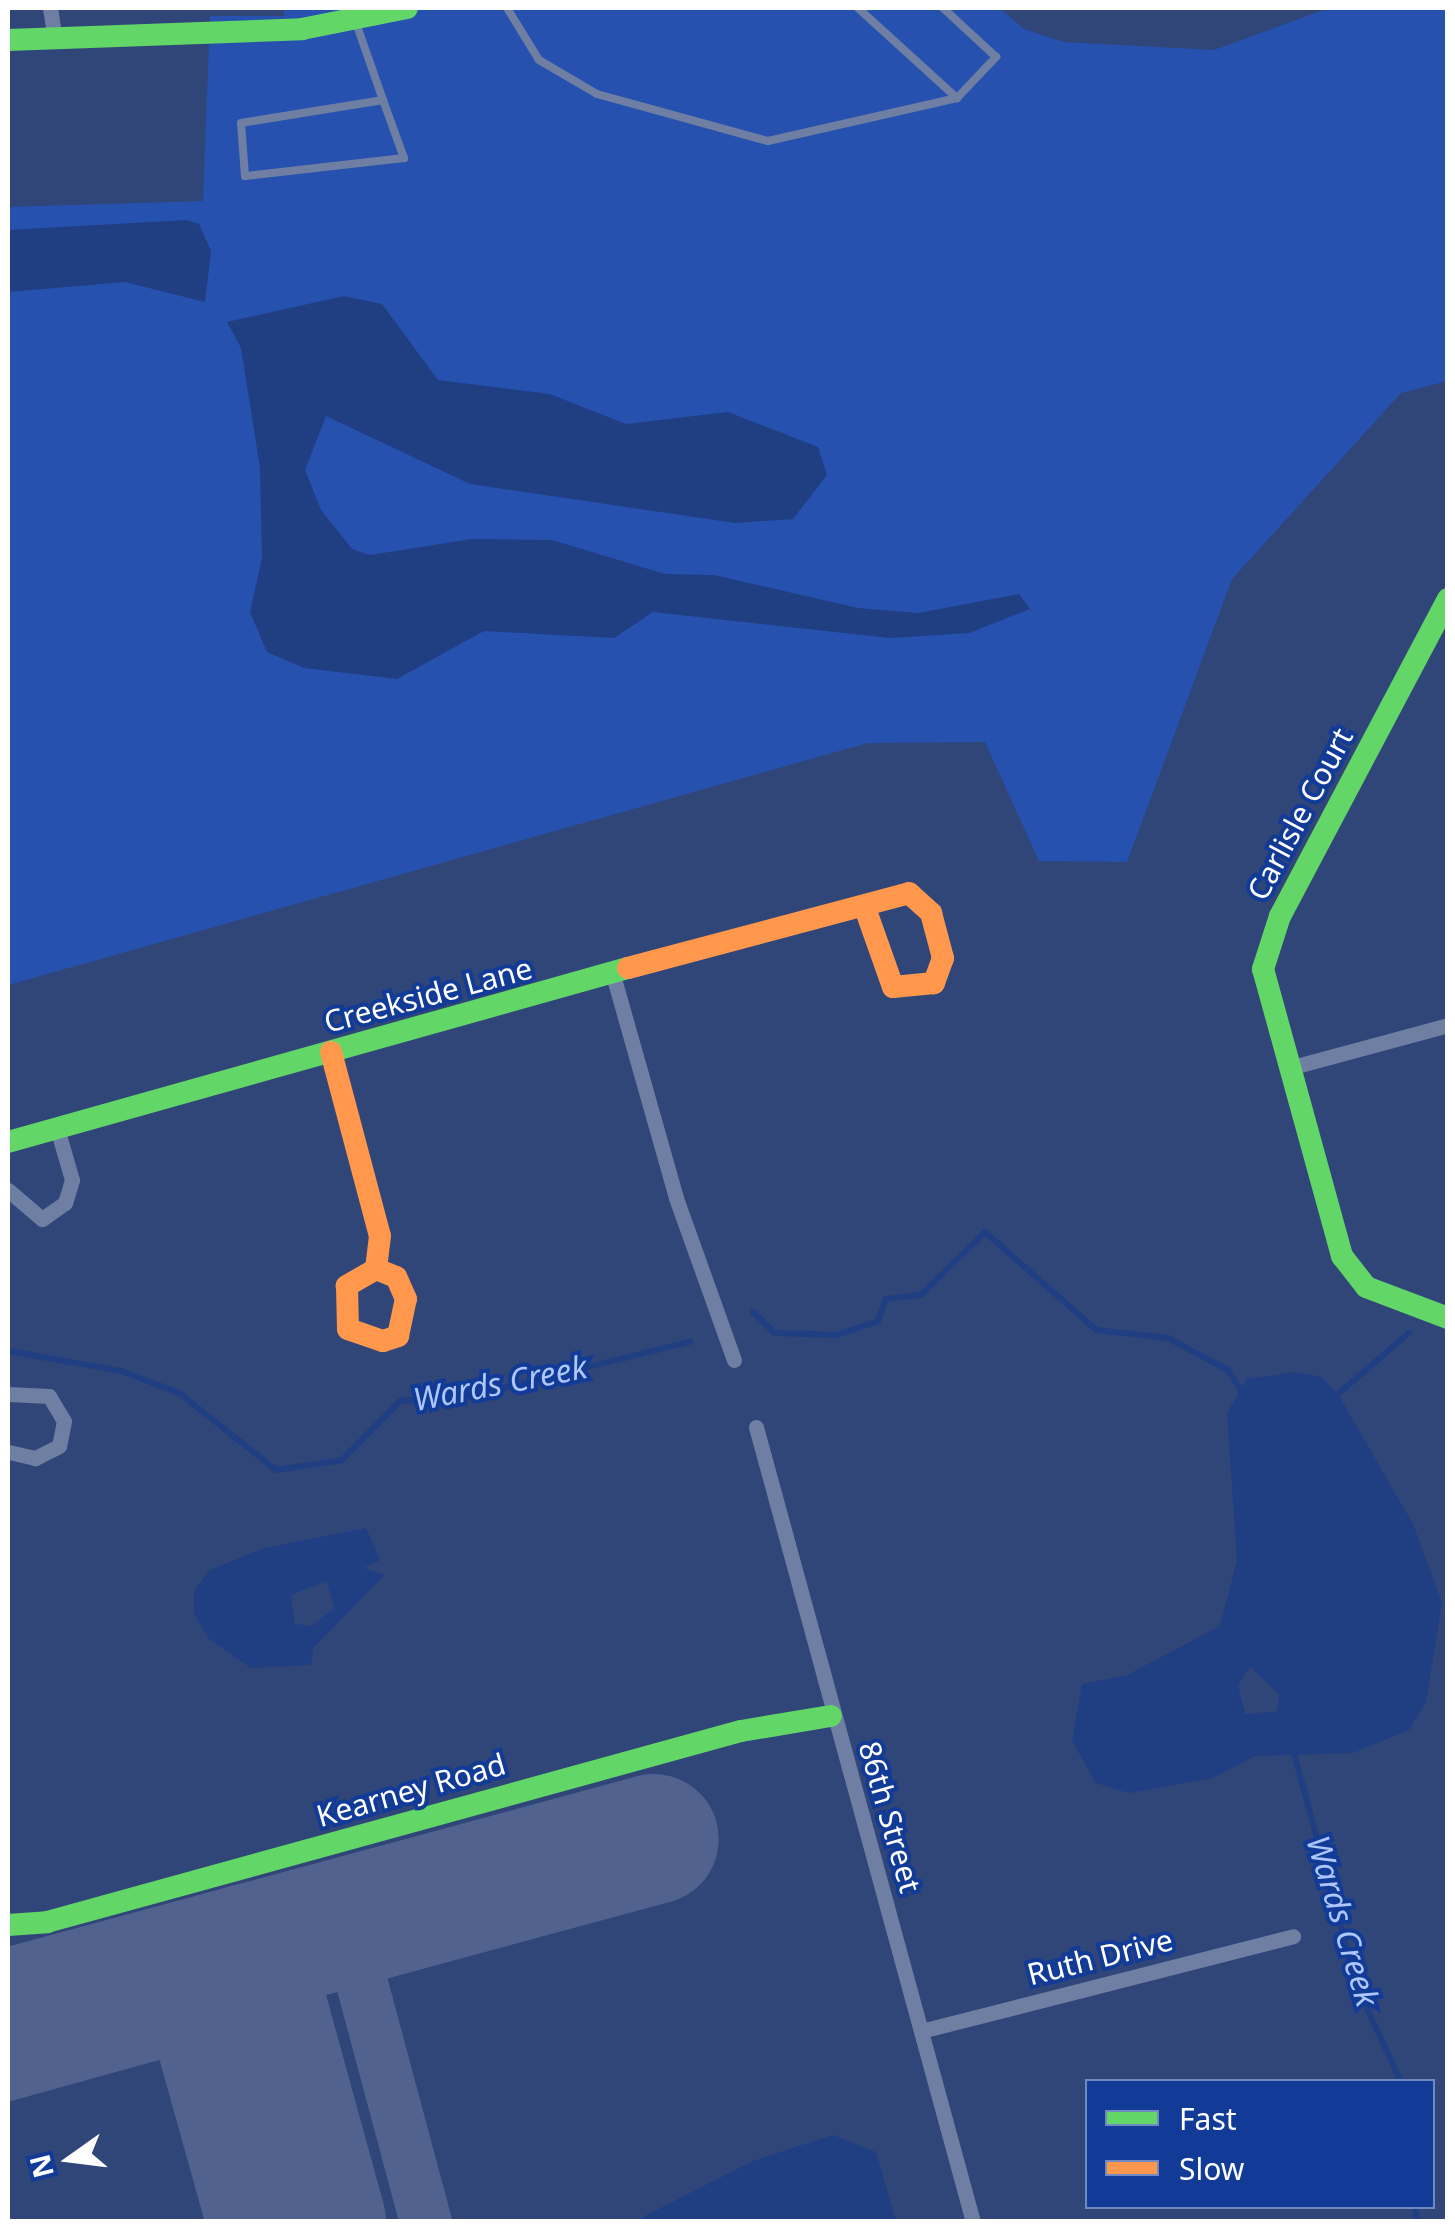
<!DOCTYPE html>
<html>
<head>
<meta charset="utf-8">
<style>
  body { margin:0 }
  #map { position:relative; width:1455px; height:2229px; overflow:hidden; background:#304678; font-family:"Noto Sans",sans-serif }
  div>[style] { position:absolute }
  .green>* { inset:0; background:#2651ae }
  .water>* { inset:0; background:#203e82 }
  .stream>* { height:6px; margin:-3px; padding:0 3px; transform-origin:3px; border-radius:3px; background:#203e82 }
  .taxiway>* { height:52px; margin:-26px; padding:0 26px; transform-origin:26px; border-radius:26px; background:#50628d }
  .runway>* { height:130px; margin:-65px; padding:0 65px; transform-origin:65px; border-radius:65px; background:#50628d }
  .lane>* { height:8px; margin:-4px; padding:0 4px; transform-origin:4px; border-radius:4px; background:#6f7fa3 }
  .street>* { height:15px; margin:-7.5px; padding:0 7.5px; transform-origin:7.5px; border-radius:7.5px; background:#6f7fa3 }
  .fast>* { height:22px; margin:-11px; padding:0 11px; transform-origin:11px; border-radius:11px; background:#63d668 }
  .slow>* { height:22px; margin:-11px; padding:0 11px; transform-origin:11px; border-radius:11px; background:#ff974d }
  span { translate:-50% -50%; white-space:nowrap; text-align:center; line-height:1.15; -webkit-text-stroke:8px #113b97; paint-order:stroke }
  .street-label { font-size:30px; color:#fff }
  .water-label { font-size:32px; color:#aec7fa; font-style:italic }
  .frame { position:absolute; inset:0; border:10px solid #fff; pointer-events:none }
  .legend { position:absolute; left:1085px; top:2079px; width:350px; height:130px; box-sizing:border-box; background:#113b97; border:2px solid #7089c1; margin:0; padding:12px 18px; list-style:none; font-size:30px; color:#fff }
  .legend li { display:flex; align-items:center; gap:20px; height:50px }
  .legend b { width:50px; border:2px solid #7089c1 }
  .north { position:absolute; left:20px; top:2109px; width:100px; height:100px; -webkit-text-stroke:8px #113b97; paint-order:stroke; rotate:256deg; font-size:28px; font-weight:700; line-height:40px; text-align:center; color:#fff }
  .north::after { content:''; display:block; margin:auto; width:35px; height:45px; background:#fff; clip-path:polygon(50% 0,100% 100%,50% 72%,0 100%) }
</style>
</head>
<body>
<div id="map">
  <div class="green">
    <div style="clip-path:polygon(283px 8px,1000px 8px,1024px 29px,1064px 42px,1214px 50px,1329px 8px,1447px 8px,1447px 381px,1401px 393px,1232px 579px,1127px 862px,1039px 861px,985px 742px,868px 743px,8px 985px,8px 207px,203px 201px,210px 16px,285px 16px)"></div>
  </div>
  <div class="water">
    <div style="clip-path:polygon(186px 220px,199px 224px,211px 251px,205px 302px,125px 282px,8px 292px,8px 230px)"></div>
    <div style="clip-path:polygon(344px 296px,382px 304px,438px 380px,550px 394px,626px 424px,728px 412px,818px 447px,827px 475px,793px 519px,735px 523px,470px 484px,326px 416px,305px 470px,321px 510px,352px 549px,370px 555px,472px 539px,552px 540px,665px 574px,714px 575px,858px 608px,918px 613px,1019px 594px,1030px 609px,969px 633px,890px 638px,653px 612px,614px 638px,484px 631px,397px 679px,304px 668px,267px 652px,250px 612px,262px 558px,260px 468px,241px 348px,227px 322px)"></div>
    <div style="clip-path:polygon(evenodd,1295px 1372px,1322px 1377px,1338px 1394px,1413px 1524px,1442px 1603px,1426px 1702px,1409px 1730px,1353px 1753px,1255px 1756px,1213px 1778px,1129px 1793px,1096px 1783px,1072px 1741px,1082px 1684px,1127px 1675px,1220px 1626px,1237px 1560px,1227px 1413px,1247px 1379px,1295px 1372px,1250px 1667px,1279px 1694px,1277px 1711px,1245px 1714px,1238px 1685px,1250px 1667px)"></div>
    <div style="clip-path:polygon(evenodd,366px 1528px,380px 1560px,364px 1568px,385px 1575px,314px 1647px,311px 1665px,251px 1668px,209px 1639px,194px 1614px,194px 1591px,210px 1570px,265px 1548px,366px 1528px,327px 1581px,334px 1608px,312px 1626px,295px 1624px,291px 1595px,327px 1581px)"></div>
    <div style="clip-path:polygon(833px 2135px,876px 2152px,896px 2221px,635px 2221px,753px 2161px)"></div>
  </div>
  <div class="stream">
    <div style="left:753px;top:1312px;width:30px;rotate:44deg"></div>
    <div style="left:775px;top:1333px;width:62px;rotate:1.8deg"></div>
    <div style="left:837px;top:1335px;width:43px;rotate:-18.9deg"></div>
    <div style="left:878px;top:1321px;width:23px;rotate:-70deg"></div>
    <div style="left:886px;top:1299px;width:35px;rotate:-7deg"></div>
    <div style="left:921px;top:1295px;width:90px;rotate:-44.5deg"></div>
    <div style="left:985px;top:1232px;width:148px;rotate:41.4deg"></div>
    <div style="left:1096px;top:1330px;width:72px;rotate:6.3deg"></div>
    <div style="left:1168px;top:1338px;width:68px;rotate:28.1deg"></div>
    <div style="left:1228px;top:1370px;width:24px;rotate:57deg"></div>
    <div style="left:8px;top:1351px;width:116px;rotate:10deg"></div>
    <div style="left:122px;top:1371px;width:61px;rotate:21.1deg"></div>
    <div style="left:179px;top:1393px;width:124px;rotate:38.4deg"></div>
    <div style="left:276px;top:1470px;width:67px;rotate:-8.6deg"></div>
    <div style="left:342px;top:1460px;width:83px;rotate:-45.5deg"></div>
    <div style="left:400px;top:1401px;width:71px;rotate:-4deg"></div>
    <div style="left:471px;top:1396px;width:226px;rotate:-13.9deg"></div>
    <div style="left:1338px;top:1394px;width:94px;rotate:-40.7deg"></div>
    <div style="left:1295px;top:1757px;width:238px;rotate:74.9deg"></div>
    <div style="left:1357px;top:1987px;width:105px;rotate:65.1deg"></div>
    <div style="left:1415px;top:2206px;width:16px;rotate:83deg"></div>
  </div>
  <div class="taxiway">
    <div style="left:345px;top:1920px;width:313px;rotate:75deg"></div>
    <div style="left:162px;top:1972px;width:260px;rotate:74.4deg"></div>
    <div style="left:8px;top:2075px;width:176px;rotate:-15.5deg"></div>
  </div>
  <div class="runway">
    <div style="left:246px;top:1949px;width:283px;rotate:74.6deg"></div>
    <div style="left:8px;top:2014px;width:669px;rotate:-15.16deg"></div>
  </div>
  <div class="lane">
    <div style="left:507px;top:8px;width:61px;rotate:58.4deg"></div>
    <div style="left:539px;top:60px;width:67px;rotate:30.4deg"></div>
    <div style="left:597px;top:94px;width:177px;rotate:15.4deg"></div>
    <div style="left:768px;top:141px;width:194px;rotate:-12.8deg"></div>
    <div style="left:858px;top:8px;width:134px;rotate:42.3deg"></div>
    <div style="left:957px;top:98px;width:57px;rotate:-46.4deg"></div>
    <div style="left:996px;top:57px;width:72px;rotate:-137.2deg"></div>
    <div style="left:355px;top:20px;width:85px;rotate:70.7deg"></div>
    <div style="left:383px;top:100px;width:62px;rotate:70.1deg"></div>
    <div style="left:404px;top:158px;width:160px;rotate:173.5deg"></div>
    <div style="left:245px;top:176px;width:53px;rotate:-94.3deg"></div>
    <div style="left:241px;top:123px;width:144px;rotate:-9.2deg"></div>
  </div>
  <div class="street">
    <div style="left:50px;top:8px;width:26px;rotate:81deg"></div>
    <div style="left:613px;top:975px;width:232px;rotate:74.2deg"></div>
    <div style="left:676px;top:1198px;width:172px;rotate:70.3deg"></div>
    <div style="left:1289px;top:1068px;width:165px;rotate:-15.1deg"></div>
    <div style="left:8px;top:1190px;width:45px;rotate:40.5deg"></div>
    <div style="left:42px;top:1219px;width:28px;rotate:-35deg"></div>
    <div style="left:65px;top:1203px;width:24px;rotate:-73deg"></div>
    <div style="left:72px;top:1180px;width:54px;rotate:-106.1deg"></div>
    <div style="left:8px;top:1394px;width:41px;rotate:2.8deg"></div>
    <div style="left:49px;top:1396px;width:29px;rotate:59deg"></div>
    <div style="left:64px;top:1421px;width:25px;rotate:101deg"></div>
    <div style="left:59px;top:1446px;width:27px;rotate:153deg"></div>
    <div style="left:35px;top:1458px;width:28px;rotate:-167deg"></div>
    <div style="left:756px;top:1427px;width:824px;rotate:74.73deg"></div>
    <div style="left:921px;top:2031px;width:384px;rotate:-14.3deg"></div>
  </div>
  <div class="fast">
    <div style="left:8px;top:40px;width:294px;rotate:-2.1deg"></div>
    <div style="left:302px;top:29px;width:107px;rotate:-11.3deg"></div>
    <div style="left:1448px;top:599px;width:359px;rotate:117.9deg"></div>
    <div style="left:1280px;top:916px;width:56px;rotate:107.8deg"></div>
    <div style="left:1263px;top:969px;width:298px;rotate:74.6deg"></div>
    <div style="left:1342px;top:1256px;width:39px;rotate:52deg"></div>
    <div style="left:1366px;top:1287px;width:88px;rotate:20.7deg"></div>
    <div style="left:8px;top:1142px;width:644px;rotate:-15.68deg"></div>
    <div style="left:8px;top:1925px;width:39px;rotate:-4deg"></div>
    <div style="left:47px;top:1922px;width:720px;rotate:-15.39deg"></div>
    <div style="left:741px;top:1731px;width:91px;rotate:-9.5deg"></div>
  </div>
  <div class="slow">
    <div style="left:628px;top:968px;width:291px;rotate:-14.9deg"></div>
    <div style="left:909px;top:893px;width:30px;rotate:42deg"></div>
    <div style="left:931px;top:913px;width:47px;rotate:75.1deg"></div>
    <div style="left:943px;top:958px;width:27px;rotate:110deg"></div>
    <div style="left:934px;top:983px;width:41px;rotate:174.4deg"></div>
    <div style="left:893px;top:987px;width:84px;rotate:-109.5deg"></div>
    <div style="left:331px;top:1052px;width:190px;rotate:75.1deg"></div>
    <div style="left:380px;top:1236px;width:33px;rotate:97deg"></div>
    <div style="left:376px;top:1269px;width:34px;rotate:150deg"></div>
    <div style="left:347px;top:1286px;width:43px;rotate:88.7deg"></div>
    <div style="left:348px;top:1329px;width:37px;rotate:19deg"></div>
    <div style="left:383px;top:1341px;width:16px;rotate:-18deg"></div>
    <div style="left:398px;top:1336px;width:38px;rotate:-78deg"></div>
    <div style="left:406px;top:1299px;width:24px;rotate:-114deg"></div>
    <div style="left:396px;top:1277px;width:22px;rotate:-158deg"></div>
  </div>
  <div class="street-label">
    <span style="left:1300px;top:814px;rotate:-62deg">Carlisle Court</span>
    <span style="left:428px;top:995px;rotate:-15deg">Creekside Lane</span>
    <span style="left:411px;top:1790px;rotate:-16deg">Kearney Road</span>
    <span style="left:890px;top:1817px;rotate:74deg">86th Street</span>
    <span style="left:1100px;top:1957px;rotate:-14deg">Ruth Drive</span>
  </div>
  <div class="water-label">
    <span style="left:500px;top:1383px;rotate:-11deg">Wards Creek</span>
    <span style="left:1343px;top:1921px;rotate:73deg">Wards Creek</span>
  </div>
  <div class="frame"></div>
  <ul class="legend">
  <li><b style="height:12px;background:#63d668"></b>Fast</li>
  <li><b style="height:12px;background:#ff974d"></b>Slow</li>
  </ul>
  <div class="north">N</div>
</div>
</body>
</html>
